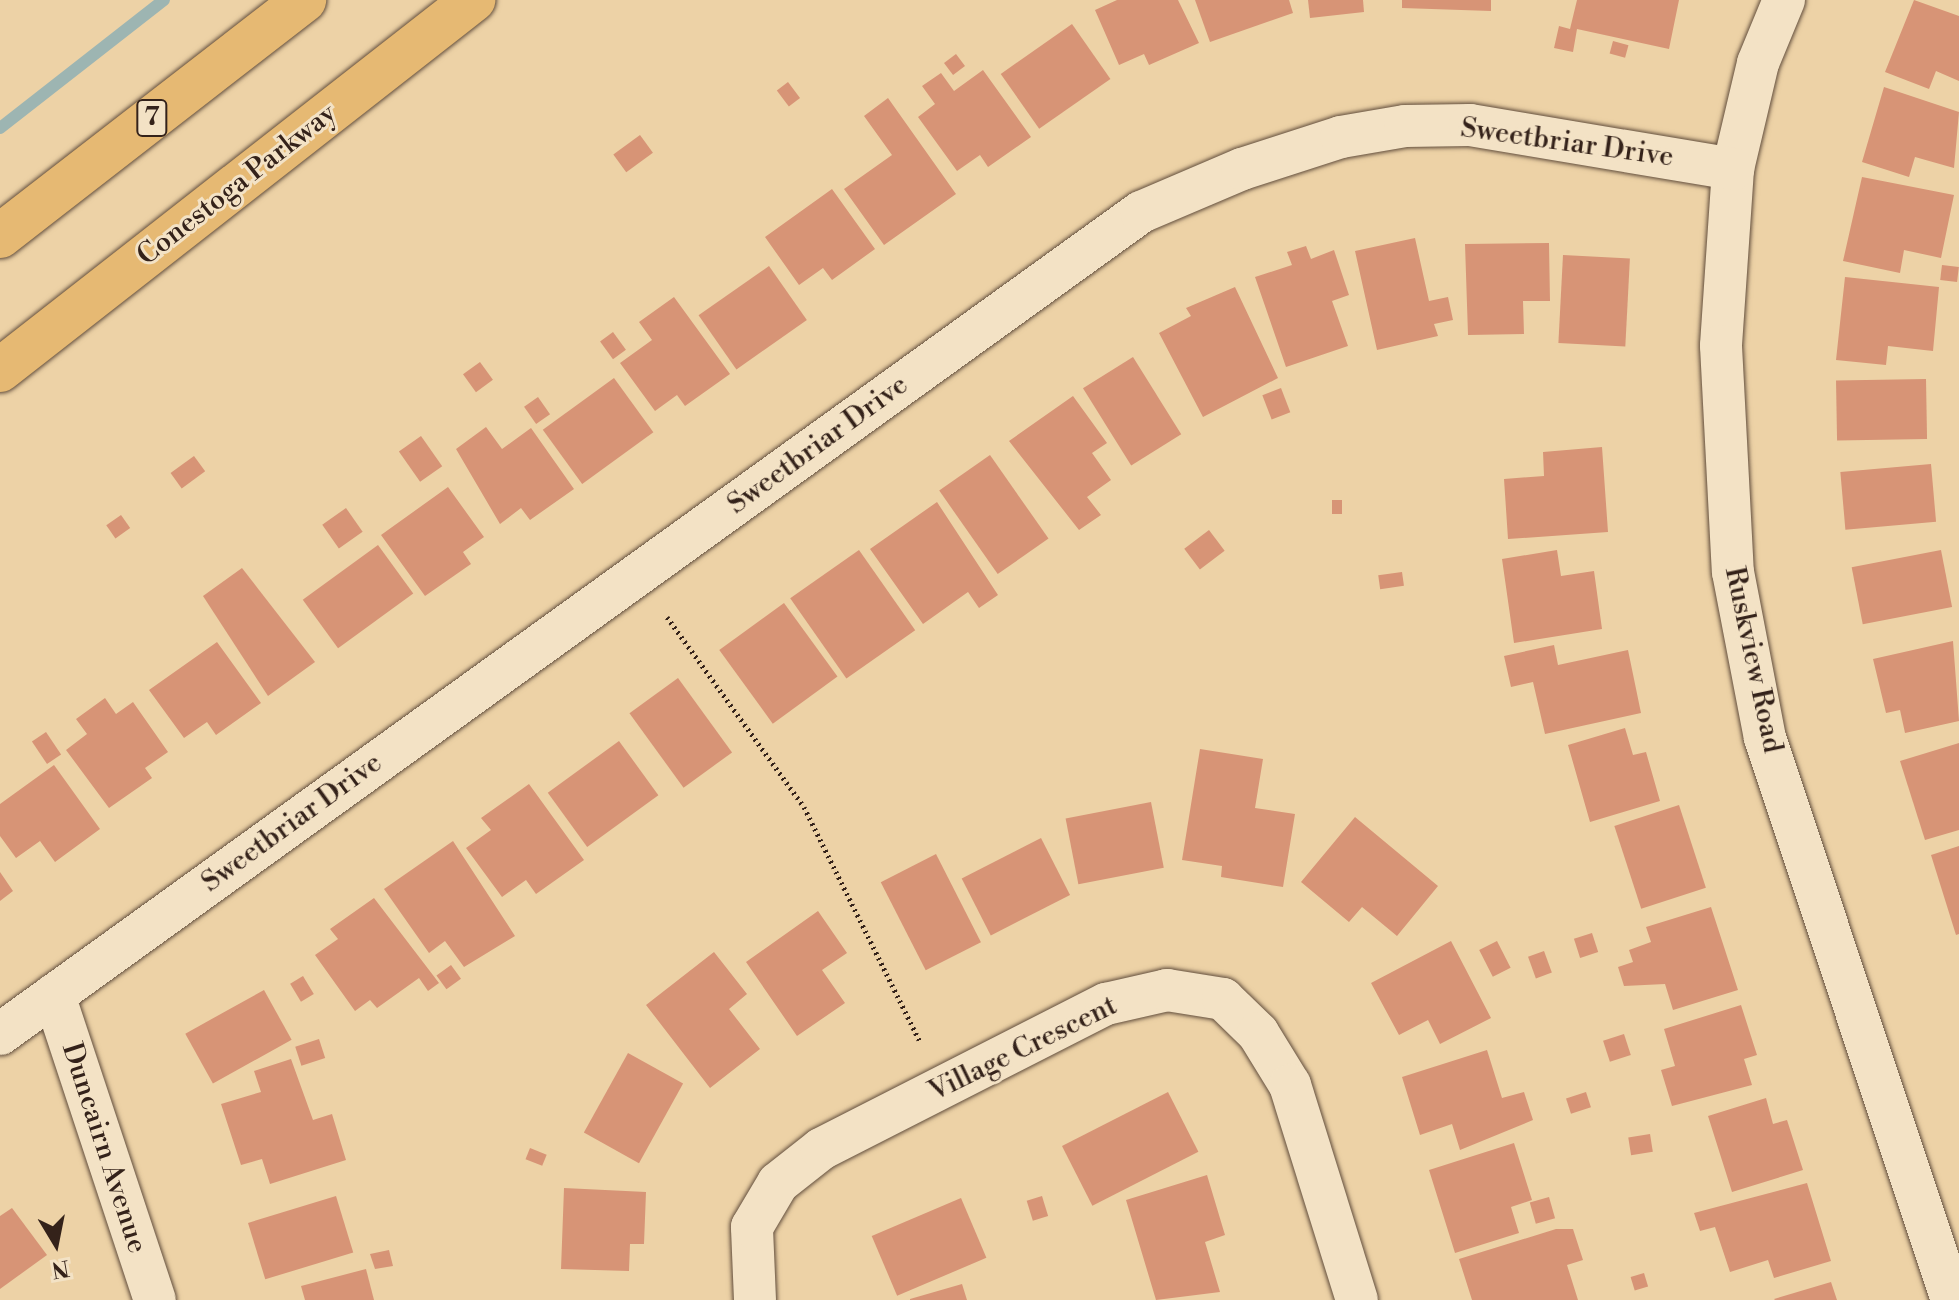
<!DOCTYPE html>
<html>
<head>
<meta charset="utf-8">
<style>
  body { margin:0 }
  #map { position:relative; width:1959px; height:1300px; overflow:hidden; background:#edd2a6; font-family:"Libre Bodoni",serif }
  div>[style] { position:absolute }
  .stream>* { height:12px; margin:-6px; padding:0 6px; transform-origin:6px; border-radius:6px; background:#9db5b2 }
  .building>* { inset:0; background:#d79476; transform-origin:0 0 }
  .path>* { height:5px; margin-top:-2.5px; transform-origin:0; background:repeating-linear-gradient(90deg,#34221a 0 2px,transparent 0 6px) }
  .roads { filter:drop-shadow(0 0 2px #624e3d) drop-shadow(0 0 2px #624e3d) }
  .street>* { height:42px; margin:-21px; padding:0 21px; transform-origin:21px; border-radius:21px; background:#f3e2c5 }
  .highway>* { height:44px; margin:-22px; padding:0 22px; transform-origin:22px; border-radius:22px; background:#e6b973 }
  span { translate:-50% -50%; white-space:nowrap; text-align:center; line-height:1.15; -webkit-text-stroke:6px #f3e2c5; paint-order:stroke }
  .shield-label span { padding:2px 6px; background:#f3e2c5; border:2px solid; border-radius:6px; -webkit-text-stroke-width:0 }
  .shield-label { font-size:26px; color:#34221a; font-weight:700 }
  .street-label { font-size:28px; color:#34221a }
  .north { position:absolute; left:16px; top:1204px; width:80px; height:80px; -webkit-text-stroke:6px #f3e2c5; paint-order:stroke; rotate:170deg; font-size:22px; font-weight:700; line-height:32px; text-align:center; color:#34221a }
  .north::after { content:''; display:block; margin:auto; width:28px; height:36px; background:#34221a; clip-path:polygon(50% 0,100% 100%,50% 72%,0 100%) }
</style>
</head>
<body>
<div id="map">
  <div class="stream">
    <div style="left:0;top:128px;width:208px;rotate:-38deg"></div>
  </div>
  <div class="building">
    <div style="clip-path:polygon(1117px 0,1178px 0,1199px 43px,1149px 65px,1144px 54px,1119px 65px,1095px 10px)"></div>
    <div style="clip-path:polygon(1195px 0,1289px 0,1293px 13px,1210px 42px)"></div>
    <div style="clip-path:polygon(1308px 0,1363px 0,1364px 12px,1310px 18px)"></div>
    <div style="clip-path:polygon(1402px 0,1491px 0,1491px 11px,1402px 8px)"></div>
    <div style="clip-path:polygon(1577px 0,1679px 0,1669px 49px,1577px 29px,1573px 52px,1554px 48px,1559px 26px,1570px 29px)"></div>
    <div style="clip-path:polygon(1914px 0,1959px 16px,1959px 81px,1936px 71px,1929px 89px,1885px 72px)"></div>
    <div style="left:1072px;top:24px;width:67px;height:87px;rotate:55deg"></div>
    <div style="left:1613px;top:41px;width:16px;height:13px;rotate:15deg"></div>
    <div style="left:956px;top:54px;width:15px;height:15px;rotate:53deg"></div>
    <div style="clip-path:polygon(983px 70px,1031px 137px,988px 167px,980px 155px,957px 171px,918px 117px,935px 104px,922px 86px,941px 73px,954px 91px)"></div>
    <div style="left:788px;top:82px;width:20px;height:14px;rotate:53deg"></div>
    <div style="clip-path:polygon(1884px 87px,1959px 112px,1954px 168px,1915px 157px,1909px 177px,1862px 162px)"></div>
    <div style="clip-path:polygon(888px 98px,956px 194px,884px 245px,844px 189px,892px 155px,864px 116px)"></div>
    <div style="left:640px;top:135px;width:22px;height:33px;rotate:54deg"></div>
    <div style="clip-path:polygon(1862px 177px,1954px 195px,1941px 258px,1904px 250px,1900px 273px,1843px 261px)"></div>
    <div style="clip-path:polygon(832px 189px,875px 249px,832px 280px,823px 268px,799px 285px,765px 237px)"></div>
    <div style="clip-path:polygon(1415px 238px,1429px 301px,1448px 297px,1453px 320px,1434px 324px,1438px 336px,1377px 350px,1355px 251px)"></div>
    <div style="clip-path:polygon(1549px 243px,1550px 301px,1523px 301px,1524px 334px,1468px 335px,1465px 244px)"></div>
    <div style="clip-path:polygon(1306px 246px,1311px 259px,1334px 250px,1349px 295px,1332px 301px,1348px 346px,1286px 367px,1255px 277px,1292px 265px,1287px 252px)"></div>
    <div style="left:1563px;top:255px;width:67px;height:88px;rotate:3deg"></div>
    <div style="left:1942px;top:265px;width:17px;height:15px;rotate:7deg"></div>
    <div style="left:769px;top:266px;width:66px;height:86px;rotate:55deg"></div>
    <div style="clip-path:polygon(1845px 277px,1939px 287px,1933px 351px,1888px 346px,1886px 365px,1836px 360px)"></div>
    <div style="clip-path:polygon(1235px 287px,1278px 378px,1203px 417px,1159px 333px,1191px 316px,1186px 308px)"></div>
    <div style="clip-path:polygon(674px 297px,730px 374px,685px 406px,677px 395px,655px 411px,620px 363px,652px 340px,639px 322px)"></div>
    <div style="left:613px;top:332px;width:22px;height:16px;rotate:54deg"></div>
    <div style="left:1133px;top:357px;width:91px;height:59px;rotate:58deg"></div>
    <div style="left:480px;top:362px;width:22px;height:21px;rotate:54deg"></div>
    <div style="left:614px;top:378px;width:67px;height:88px;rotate:54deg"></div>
    <div style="left:1926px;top:379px;width:60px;height:90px;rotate:89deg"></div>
    <div style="left:1281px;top:388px;width:26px;height:20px;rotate:69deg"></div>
    <div style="clip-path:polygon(1073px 396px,1107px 443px,1092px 453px,1111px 480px,1087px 497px,1101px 515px,1079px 530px,1009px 441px)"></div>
    <div style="left:538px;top:397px;width:21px;height:17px;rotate:55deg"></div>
    <div style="clip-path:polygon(486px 427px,502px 449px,531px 428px,574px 489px,530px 520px,521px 508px,500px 524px,456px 449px)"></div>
    <div style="left:421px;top:436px;width:37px;height:27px;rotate:55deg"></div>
    <div style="clip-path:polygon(1602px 447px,1608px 532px,1508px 539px,1504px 479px,1544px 476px,1543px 452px)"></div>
    <div style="left:990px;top:455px;width:102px;height:62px;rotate:55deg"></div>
    <div style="left:194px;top:456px;width:19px;height:29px;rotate:54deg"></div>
    <div style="left:1931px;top:464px;width:58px;height:91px;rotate:85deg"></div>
    <div style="clip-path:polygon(448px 487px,484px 537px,463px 552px,471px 564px,425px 596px,381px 535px)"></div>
    <div style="left:1332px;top:500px;width:10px;height:14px"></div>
    <div style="clip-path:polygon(937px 502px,998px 595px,979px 608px,968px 592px,923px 624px,870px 549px)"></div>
    <div style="left:346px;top:508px;width:29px;height:29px;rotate:55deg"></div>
    <div style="left:121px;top:515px;width:16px;height:18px;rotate:55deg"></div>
    <div style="left:1209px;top:530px;width:26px;height:31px;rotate:53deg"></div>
    <div style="left:378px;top:545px;width:60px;height:93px;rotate:54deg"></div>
    <div style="left:859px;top:550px;width:98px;height:84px;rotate:55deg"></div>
    <div style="clip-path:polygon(1557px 550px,1561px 576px,1594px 571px,1602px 629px,1514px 643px,1502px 559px)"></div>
    <div style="left:1941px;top:550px;width:58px;height:91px;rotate:79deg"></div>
    <div style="clip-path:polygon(242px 568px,315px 662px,268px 696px,203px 596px)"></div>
    <div style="left:1402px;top:572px;width:14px;height:24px;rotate:82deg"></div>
    <div style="left:784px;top:603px;width:91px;height:80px;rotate:54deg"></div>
    <div style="clip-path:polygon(1953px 641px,1959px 721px,1905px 733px,1900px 710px,1886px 713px,1873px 659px)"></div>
    <div style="clip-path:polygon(217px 642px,261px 703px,216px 735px,207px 722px,184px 738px,149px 690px)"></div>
    <div style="clip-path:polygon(1554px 645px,1558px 665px,1628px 650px,1641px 713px,1545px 734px,1533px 682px,1511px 687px,1504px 656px)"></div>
    <div style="left:678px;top:678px;width:92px;height:60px;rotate:54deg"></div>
    <div style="clip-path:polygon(105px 698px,116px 714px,133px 702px,168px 752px,145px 768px,152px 778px,109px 808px,66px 750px,87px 734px,76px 719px)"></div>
    <div style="clip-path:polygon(1625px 728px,1633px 755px,1646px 752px,1660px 801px,1590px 822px,1568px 745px)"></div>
    <div style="left:46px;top:732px;width:27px;height:17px;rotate:56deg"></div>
    <div style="left:619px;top:741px;width:67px;height:88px;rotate:54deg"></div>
    <div style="clip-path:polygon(1959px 743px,1959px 830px,1925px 840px,1900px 761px)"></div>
    <div style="clip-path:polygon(1200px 749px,1263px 759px,1255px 808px,1295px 814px,1283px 887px,1221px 877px,1222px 866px,1182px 860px)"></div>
    <div style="clip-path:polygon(54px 765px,100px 829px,55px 862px,40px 841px,16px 858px,0 836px,0 804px)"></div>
    <div style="clip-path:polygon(529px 784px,584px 860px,536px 894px,526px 880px,502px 897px,466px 848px,491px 830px,481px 818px)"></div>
    <div style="left:1151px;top:802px;width:67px;height:87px;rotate:79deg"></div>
    <div style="left:1679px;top:805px;width:87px;height:68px;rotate:72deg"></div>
    <div style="clip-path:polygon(1355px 817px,1438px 886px,1397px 936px,1362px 907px,1349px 922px,1301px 882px)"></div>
    <div style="left:1041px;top:838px;width:64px;height:89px;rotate:63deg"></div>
    <div style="clip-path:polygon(453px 841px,515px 936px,464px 967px,445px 941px,429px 953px,384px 889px)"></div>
    <div style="clip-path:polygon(1959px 846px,1959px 934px,1956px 935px,1931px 855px)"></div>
    <div style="left:936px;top:854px;width:99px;height:62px;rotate:63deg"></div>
    <div style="clip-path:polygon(0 872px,13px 891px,0 901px)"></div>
    <div style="clip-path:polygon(374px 898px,439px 983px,428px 991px,419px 978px,377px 1008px,370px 1000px,355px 1011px,315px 955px,338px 939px,330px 929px)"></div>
    <div style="clip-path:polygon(1711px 907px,1738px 990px,1673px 1010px,1665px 984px,1624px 986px,1618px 967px,1633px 962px,1629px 950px,1651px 942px,1646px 927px)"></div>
    <div style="clip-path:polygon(818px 911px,847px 953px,822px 970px,845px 1003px,797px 1036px,746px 962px)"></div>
    <div style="left:1592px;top:933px;width:20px;height:19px;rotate:72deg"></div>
    <div style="clip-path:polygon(1451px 941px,1491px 1018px,1440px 1044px,1428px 1020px,1399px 1035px,1371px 983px)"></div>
    <div style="left:1497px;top:941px;width:30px;height:20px;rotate:63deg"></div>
    <div style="left:1544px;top:951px;width:23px;height:17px;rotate:70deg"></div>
    <div style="clip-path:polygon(714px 952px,747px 994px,729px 1009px,760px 1049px,710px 1088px,646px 1005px)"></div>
    <div style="left:451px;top:965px;width:17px;height:18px;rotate:54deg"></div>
    <div style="left:303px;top:976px;width:21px;height:15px;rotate:59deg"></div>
    <div style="left:264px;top:990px;width:57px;height:90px;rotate:61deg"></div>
    <div style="clip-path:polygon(1741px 1005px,1757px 1055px,1744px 1059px,1752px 1085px,1672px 1106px,1661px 1070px,1675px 1066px,1664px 1029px)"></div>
    <div style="left:1624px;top:1034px;width:22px;height:22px;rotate:72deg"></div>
    <div style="left:319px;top:1039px;width:20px;height:25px;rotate:72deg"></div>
    <div style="clip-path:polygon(1487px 1050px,1502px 1098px,1524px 1092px,1533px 1120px,1460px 1150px,1452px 1124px,1420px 1135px,1402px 1077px)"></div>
    <div style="left:628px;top:1053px;width:63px;height:91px;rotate:29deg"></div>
    <div style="clip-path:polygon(291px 1059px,313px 1120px,332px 1114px,346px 1160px,270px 1184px,262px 1159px,241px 1165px,221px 1104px,261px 1092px,254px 1071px)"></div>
    <div style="left:1168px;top:1092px;width:67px;height:119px;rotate:63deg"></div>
    <div style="left:1586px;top:1092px;width:16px;height:21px;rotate:72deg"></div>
    <div style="clip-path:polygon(1766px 1098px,1773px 1124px,1787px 1120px,1803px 1170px,1732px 1192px,1708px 1116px)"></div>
    <div style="left:1650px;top:1134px;width:18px;height:22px;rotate:81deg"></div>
    <div style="clip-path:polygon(1514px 1143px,1532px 1200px,1511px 1207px,1519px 1233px,1455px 1253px,1429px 1170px)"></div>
    <div style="left:530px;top:1148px;width:18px;height:12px;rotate:22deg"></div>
    <div style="clip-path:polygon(1207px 1175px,1225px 1235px,1205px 1242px,1220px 1292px,1156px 1300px,1126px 1200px)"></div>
    <div style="clip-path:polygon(1807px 1183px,1831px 1261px,1774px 1278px,1768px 1260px,1730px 1272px,1715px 1227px,1700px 1231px,1694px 1213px)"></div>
    <div style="clip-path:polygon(564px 1188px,646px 1192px,644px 1244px,630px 1244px,629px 1271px,561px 1269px)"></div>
    <div style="left:336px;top:1196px;width:59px;height:92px;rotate:73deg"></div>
    <div style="left:1042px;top:1196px;width:21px;height:16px;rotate:73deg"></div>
    <div style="left:1549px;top:1197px;width:22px;height:20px;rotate:74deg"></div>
    <div style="left:961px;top:1198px;width:65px;height:97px;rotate:67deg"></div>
    <div style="clip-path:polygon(12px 1208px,47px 1255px,0 1289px,0 1216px)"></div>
    <div style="clip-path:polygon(1556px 1229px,1573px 1229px,1583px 1260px,1567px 1265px,1578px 1300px,1472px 1300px,1459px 1259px)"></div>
    <div style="clip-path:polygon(389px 1250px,393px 1266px,375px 1269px,370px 1254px)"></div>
    <div style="clip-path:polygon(366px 1269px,374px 1300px,305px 1300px,301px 1286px)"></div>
    <div style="left:1644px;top:1273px;width:14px;height:14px;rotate:73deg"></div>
    <div style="clip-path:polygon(1831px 1282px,1837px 1300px,1775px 1300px,1774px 1299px)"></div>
    <div style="clip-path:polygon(962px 1284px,967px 1300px,910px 1300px,910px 1299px)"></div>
  </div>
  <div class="path">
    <div style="left:667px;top:617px;width:234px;rotate:54.2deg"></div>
    <div style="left:804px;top:807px;width:262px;rotate:63.7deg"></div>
  </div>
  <div class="roads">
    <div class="street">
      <div style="left:1784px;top:0;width:68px;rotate:112.4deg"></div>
      <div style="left:1758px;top:63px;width:109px;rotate:103.3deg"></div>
      <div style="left:1733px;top:169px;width:177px;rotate:93.9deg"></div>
      <div style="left:1721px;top:346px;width:226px;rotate:87deg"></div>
      <div style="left:1733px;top:572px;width:169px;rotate:79.1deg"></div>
      <div style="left:1765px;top:738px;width:592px;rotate:71.6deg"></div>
      <div style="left:54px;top:995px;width:321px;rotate:71.7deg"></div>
      <div style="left:0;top:1034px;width:1406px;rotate:-35.77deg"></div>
      <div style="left:1141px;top:212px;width:110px;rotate:-23.1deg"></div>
      <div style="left:1242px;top:169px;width:104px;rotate:-17.9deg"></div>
      <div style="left:1341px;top:137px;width:65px;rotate:-9.8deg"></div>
      <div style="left:1405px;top:126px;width:65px;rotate:-0.9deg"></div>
      <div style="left:1470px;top:125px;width:267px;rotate:9.5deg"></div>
      <div style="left:755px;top:1300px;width:73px;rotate:-92.4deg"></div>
      <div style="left:752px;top:1227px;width:51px;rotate:-59.4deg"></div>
      <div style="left:778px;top:1183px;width:55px;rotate:-38.3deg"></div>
      <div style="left:821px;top:1149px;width:320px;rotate:-27deg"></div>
      <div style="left:1106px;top:1004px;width:63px;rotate:-12.9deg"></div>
      <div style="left:1167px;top:990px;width:57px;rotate:9.1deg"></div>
      <div style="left:1223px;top:999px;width:49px;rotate:44.2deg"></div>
      <div style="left:1258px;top:1033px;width:61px;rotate:58.4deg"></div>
      <div style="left:1290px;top:1085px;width:225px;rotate:72.7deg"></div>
    </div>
    <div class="highway">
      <div style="left:0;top:236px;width:385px;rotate:-37.8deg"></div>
      <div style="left:0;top:370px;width:601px;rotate:-38.03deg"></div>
    </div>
  </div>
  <div class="shield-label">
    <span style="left:152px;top:118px">7</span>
  </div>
  <div class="street-label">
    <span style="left:1567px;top:143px;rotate:8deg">Sweetbriar Drive</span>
    <span style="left:237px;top:185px;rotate:-38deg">Conestoga Parkway</span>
    <span style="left:818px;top:445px;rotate:-36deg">Sweetbriar Drive</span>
    <span style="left:1753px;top:660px;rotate:78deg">Ruskview Road</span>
    <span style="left:292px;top:823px;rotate:-36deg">Sweetbriar Drive</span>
    <span style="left:1023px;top:1049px;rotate:-26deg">Village Crescent</span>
    <span style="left:104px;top:1148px;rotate:72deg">Duncairn Avenue</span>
  </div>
  <div class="north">N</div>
</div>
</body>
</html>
